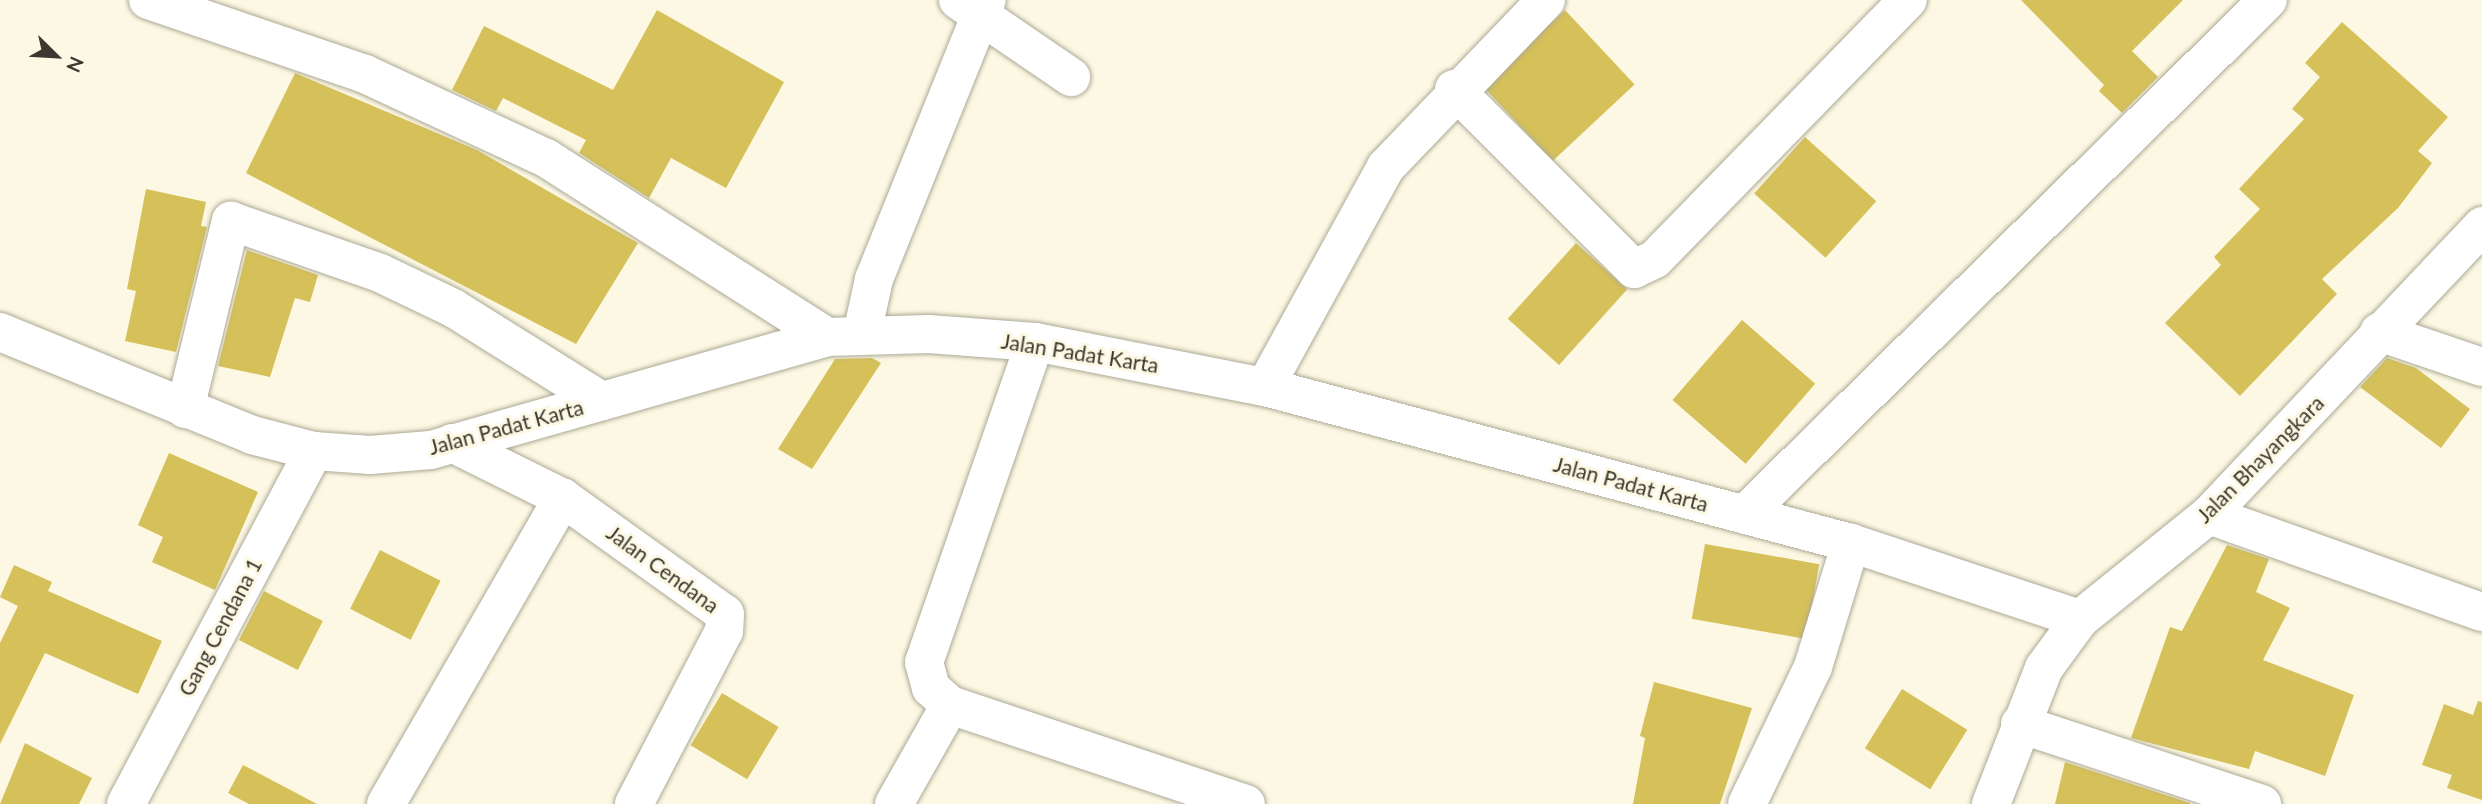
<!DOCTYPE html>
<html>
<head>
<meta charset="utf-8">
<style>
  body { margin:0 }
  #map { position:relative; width:2482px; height:804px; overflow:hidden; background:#fcf8e3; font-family:Lato,sans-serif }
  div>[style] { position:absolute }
  .building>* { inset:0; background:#d5c059; transform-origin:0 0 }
  .roads { filter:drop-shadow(0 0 2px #aca996) drop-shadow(0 0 2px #aca996) }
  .minor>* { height:38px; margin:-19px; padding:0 19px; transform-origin:19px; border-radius:19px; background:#fff }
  span { translate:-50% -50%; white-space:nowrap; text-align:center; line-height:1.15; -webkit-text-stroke:6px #fcf8e3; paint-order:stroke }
  .street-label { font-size:21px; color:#3a3830 }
  .north { position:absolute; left:21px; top:21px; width:70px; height:70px; -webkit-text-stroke:5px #fcf8e3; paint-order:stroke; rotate:114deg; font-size:19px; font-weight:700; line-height:28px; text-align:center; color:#3a3830 }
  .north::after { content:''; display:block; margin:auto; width:24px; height:32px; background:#3a3830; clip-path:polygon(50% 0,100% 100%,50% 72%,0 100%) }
</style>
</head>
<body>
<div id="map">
  <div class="building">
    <div style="clip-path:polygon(2021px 0,2183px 0,2132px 51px,2158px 77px,2122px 113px,2099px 91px,2104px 85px)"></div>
    <div style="clip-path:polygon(657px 10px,784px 82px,726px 188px,671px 158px,649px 198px,579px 153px,586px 140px,503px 98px,496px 111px,452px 90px,484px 26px,613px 90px)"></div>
    <div style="left:1565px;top:10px;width:102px;height:112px;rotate:47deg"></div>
    <div style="clip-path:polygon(2342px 22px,2448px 117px,2418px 151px,2432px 163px,2398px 208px,2322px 279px,2337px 294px,2240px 396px,2165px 323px,2221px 265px,2214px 257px,2260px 209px,2239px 189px,2304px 119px,2292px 109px,2320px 77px,2305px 63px)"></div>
    <div style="clip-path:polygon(295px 73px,477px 150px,638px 243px,576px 344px,246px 173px)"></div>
    <div style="left:1805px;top:137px;width:96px;height:76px;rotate:42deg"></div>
    <div style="clip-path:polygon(146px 189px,206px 202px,201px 226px,207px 227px,176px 352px,125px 341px,136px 291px,127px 289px)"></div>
    <div style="left:1576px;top:243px;width:69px;height:102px;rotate:42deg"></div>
    <div style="clip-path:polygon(247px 250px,318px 275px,310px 302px,295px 298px,270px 377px,218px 366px)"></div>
    <div style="left:1742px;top:320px;width:97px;height:106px;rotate:41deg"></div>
    <div style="clip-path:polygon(872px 358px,881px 363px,812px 469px,778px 449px,835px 359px)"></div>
    <div style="clip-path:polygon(2387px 358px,2416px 368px,2470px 409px,2441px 448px,2360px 387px)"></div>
    <div style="clip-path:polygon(169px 453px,258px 492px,215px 590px,152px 562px,163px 537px,138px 525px)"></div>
    <div style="left:1705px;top:544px;width:116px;height:76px;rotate:10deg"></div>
    <div style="clip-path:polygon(2227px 545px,2269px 559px,2256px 592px,2290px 608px,2263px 660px,2354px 695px,2325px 776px,2255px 751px,2249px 769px,2131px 738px,2170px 627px,2182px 631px)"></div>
    <div style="left:380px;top:550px;width:68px;height:66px;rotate:27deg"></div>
    <div style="clip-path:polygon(14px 565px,52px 582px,48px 591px,162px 641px,138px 694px,45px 653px,0 744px,0 643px,18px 606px,0 597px)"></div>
    <div style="left:264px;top:591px;width:66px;height:55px;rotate:27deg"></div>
    <div style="clip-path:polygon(1654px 682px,1752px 708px,1720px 804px,1633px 804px,1645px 738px,1640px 736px)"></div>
    <div style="left:1902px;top:689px;width:77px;height:70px;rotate:32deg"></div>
    <div style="left:722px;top:693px;width:66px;height:61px;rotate:31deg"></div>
    <div style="clip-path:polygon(2478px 701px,2482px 702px,2482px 800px,2447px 788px,2452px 775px,2422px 765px,2444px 704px,2473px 715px)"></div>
    <div style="clip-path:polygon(25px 743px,92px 778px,79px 804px,0 804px)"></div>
    <div style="clip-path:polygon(2065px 762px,2190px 803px,2190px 804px,2055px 804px)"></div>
    <div style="clip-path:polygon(243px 765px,317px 804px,249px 804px,228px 793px)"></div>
  </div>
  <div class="roads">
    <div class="minor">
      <div style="left:148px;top:0;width:229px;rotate:18.8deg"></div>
      <div style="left:365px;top:74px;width:200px;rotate:24.9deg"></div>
      <div style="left:546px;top:158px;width:333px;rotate:32.5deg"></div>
      <div style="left:958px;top:0;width:137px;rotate:34.3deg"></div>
      <div style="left:1454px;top:89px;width:255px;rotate:45deg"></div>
      <div style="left:1634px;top:269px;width:23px;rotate:-25deg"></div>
      <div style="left:1655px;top:259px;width:362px;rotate:-45.7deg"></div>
      <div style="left:0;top:332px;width:272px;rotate:22.2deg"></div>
      <div style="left:252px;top:435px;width:64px;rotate:14.5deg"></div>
      <div style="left:314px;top:451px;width:56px;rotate:4.1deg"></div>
      <div style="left:370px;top:455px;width:61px;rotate:-4.7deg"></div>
      <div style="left:431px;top:450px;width:412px;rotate:-15.9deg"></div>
      <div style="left:827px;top:337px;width:102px;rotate:-1.7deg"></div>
      <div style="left:929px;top:334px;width:106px;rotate:4.3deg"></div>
      <div style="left:1035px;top:342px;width:234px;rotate:11.1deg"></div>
      <div style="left:1265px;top:387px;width:606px;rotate:14.91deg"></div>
      <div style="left:1851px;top:543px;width:241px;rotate:18.4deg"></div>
      <div style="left:2379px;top:332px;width:109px;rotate:18.8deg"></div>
      <div style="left:862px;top:334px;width:56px;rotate:-77.7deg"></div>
      <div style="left:874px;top:279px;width:301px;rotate:-68deg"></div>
      <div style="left:1035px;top:342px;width:339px;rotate:109.1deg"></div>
      <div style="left:924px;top:662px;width:27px;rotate:75deg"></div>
      <div style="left:931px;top:688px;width:25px;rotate:42deg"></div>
      <div style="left:950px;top:705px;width:312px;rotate:18.5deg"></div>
      <div style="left:1265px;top:387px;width:251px;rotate:-61.2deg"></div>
      <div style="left:1386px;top:167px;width:231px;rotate:-46.2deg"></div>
      <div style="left:185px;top:409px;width:194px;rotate:-76.3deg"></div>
      <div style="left:231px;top:221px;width:158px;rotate:19.2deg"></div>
      <div style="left:380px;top:273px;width:81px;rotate:25.6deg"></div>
      <div style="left:453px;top:308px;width:176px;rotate:32deg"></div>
      <div style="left:452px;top:443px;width:124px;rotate:26.4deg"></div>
      <div style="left:563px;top:498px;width:199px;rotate:35.6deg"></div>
      <div style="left:725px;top:614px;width:17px;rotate:93deg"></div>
      <div style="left:724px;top:631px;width:195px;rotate:117.5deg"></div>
      <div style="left:1745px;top:514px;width:733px;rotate:-44.5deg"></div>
      <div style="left:2209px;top:515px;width:290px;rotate:19.6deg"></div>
      <div style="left:2020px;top:724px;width:255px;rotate:18.3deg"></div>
      <div style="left:126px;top:804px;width:400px;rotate:-62deg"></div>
      <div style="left:386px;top:804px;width:354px;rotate:-60deg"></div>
      <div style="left:894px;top:804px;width:114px;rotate:-60.5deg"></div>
      <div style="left:1747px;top:804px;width:152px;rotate:-64.3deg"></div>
      <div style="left:1813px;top:667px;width:130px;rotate:-73deg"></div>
      <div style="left:1991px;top:804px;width:146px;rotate:-68.7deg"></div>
      <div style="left:2044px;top:668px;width:61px;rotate:-53.7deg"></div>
      <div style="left:2080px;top:619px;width:166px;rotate:-38.9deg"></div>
      <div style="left:2209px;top:515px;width:398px;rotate:-46.6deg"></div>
    </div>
  </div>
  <div class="street-label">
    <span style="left:1080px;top:353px;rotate:9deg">Jalan Padat Karta</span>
    <span style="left:506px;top:427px;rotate:-15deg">Jalan Padat Karta</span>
    <span style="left:2260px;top:459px;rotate:-45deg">Jalan Bhayangkara</span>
    <span style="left:1631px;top:484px;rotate:15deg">Jalan Padat Karta</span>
    <span style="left:663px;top:569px;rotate:36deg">Jalan Cendana</span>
    <span style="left:220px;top:627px;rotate:-62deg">Gang Cendana 1</span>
  </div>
  <div class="north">N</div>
</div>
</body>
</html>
